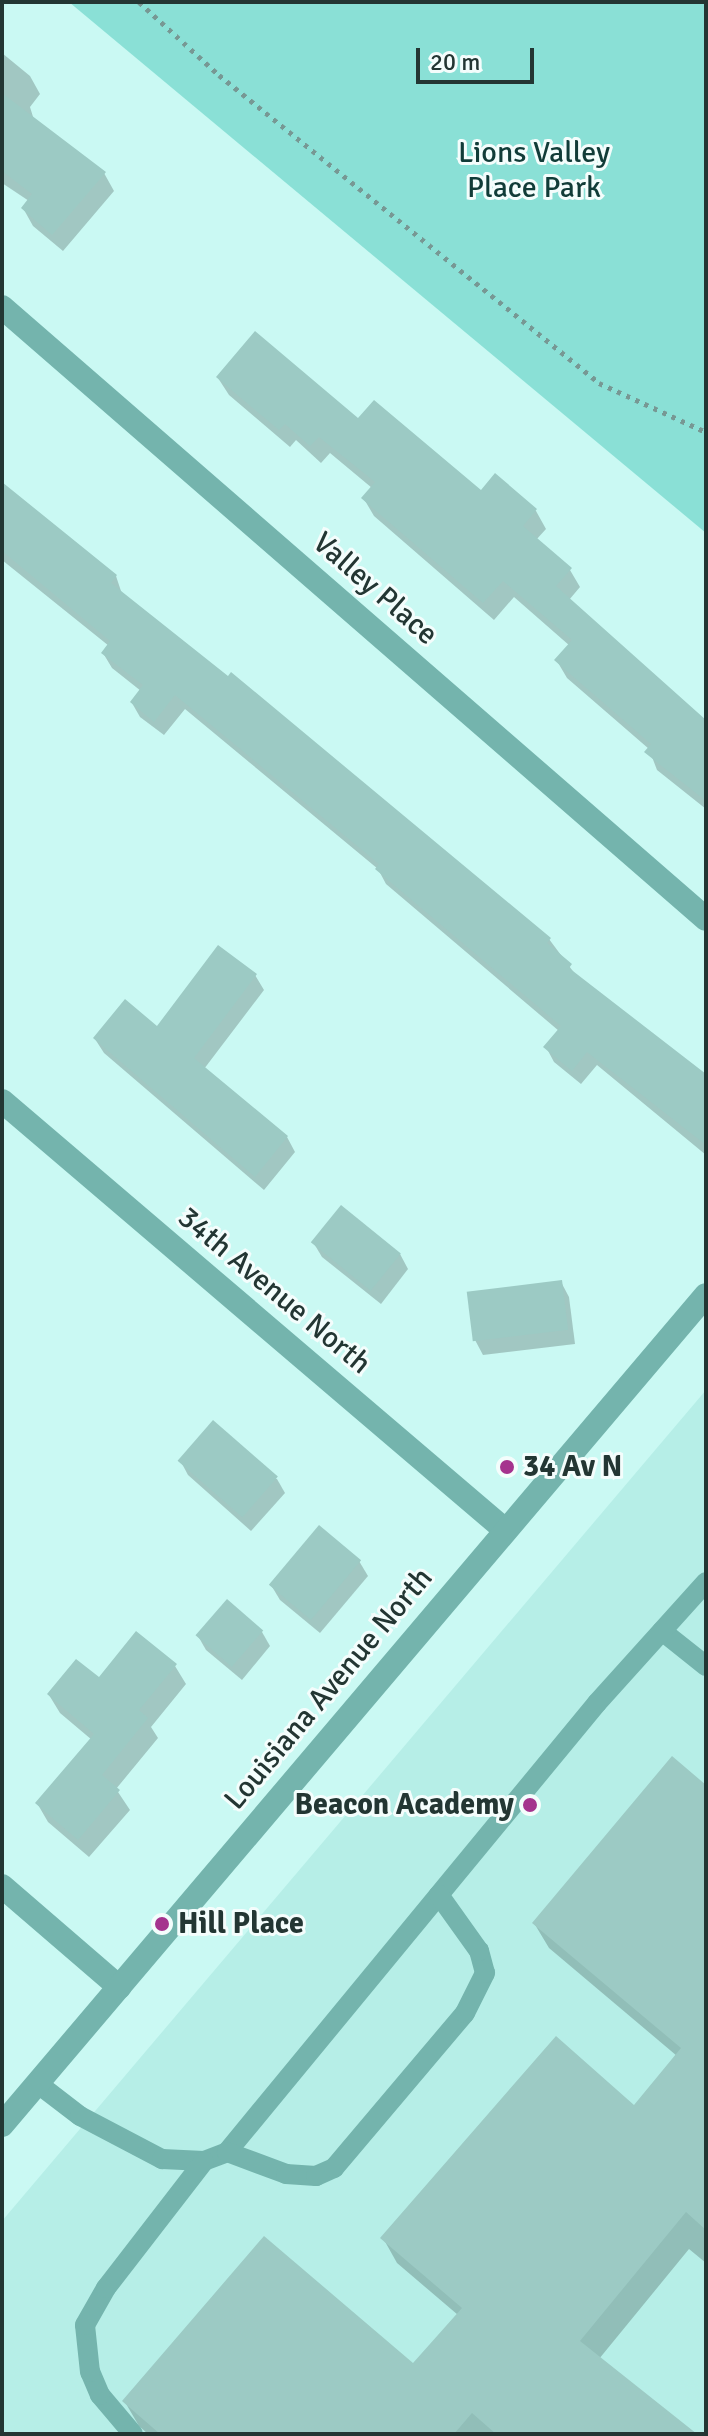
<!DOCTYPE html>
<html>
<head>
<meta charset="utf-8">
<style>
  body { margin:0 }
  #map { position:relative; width:708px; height:2436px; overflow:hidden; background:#caf9f3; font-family:Signika,sans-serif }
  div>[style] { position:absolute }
  .built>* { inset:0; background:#b6eee7 }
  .green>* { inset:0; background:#8ae0d6 }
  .shadow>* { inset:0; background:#0003 }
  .building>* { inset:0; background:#9ccac4; transform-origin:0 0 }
  .path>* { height:5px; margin-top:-2.5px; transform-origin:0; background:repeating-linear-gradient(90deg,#779894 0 4px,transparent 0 10px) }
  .lane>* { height:20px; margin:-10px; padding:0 10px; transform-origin:10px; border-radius:10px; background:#74b4ad }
  .street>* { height:24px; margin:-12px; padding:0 12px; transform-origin:12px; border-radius:12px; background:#74b4ad }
  .dots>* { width:22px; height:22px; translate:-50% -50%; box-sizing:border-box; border:4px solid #f4fdfc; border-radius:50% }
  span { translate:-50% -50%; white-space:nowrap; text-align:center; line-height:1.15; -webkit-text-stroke:6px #f4fdfc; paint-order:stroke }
  .park-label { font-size:30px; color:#113c38 }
  .street-label { font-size:30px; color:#233633 }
  .poi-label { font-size:30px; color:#233633; font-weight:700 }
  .left { translate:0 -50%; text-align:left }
  .right { translate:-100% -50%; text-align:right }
  .frame { position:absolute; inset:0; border:4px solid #233633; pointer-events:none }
  .scale { position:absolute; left:416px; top:48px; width:118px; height:36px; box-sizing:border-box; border:4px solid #233633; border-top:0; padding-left:10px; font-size:24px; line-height:28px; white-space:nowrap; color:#233633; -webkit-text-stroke:6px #f4fdfc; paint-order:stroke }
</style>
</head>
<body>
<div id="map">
  <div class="built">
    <div style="clip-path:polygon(706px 1390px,706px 2434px,2px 2434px,2px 2221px)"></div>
  </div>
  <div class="green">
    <div style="clip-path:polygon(69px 2px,706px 2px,706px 533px)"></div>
  </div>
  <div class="shadow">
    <div style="clip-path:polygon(2px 53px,30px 76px,40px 94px,30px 107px,34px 120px,104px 173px,114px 191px,63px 251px,33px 226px,23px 208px,29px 201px,2px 183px)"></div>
    <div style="clip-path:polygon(218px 378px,359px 421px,481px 492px,495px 476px,536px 511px,546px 529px,536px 540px,570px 570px,580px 587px,569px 600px,706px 723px,706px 809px,657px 770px,649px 749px,567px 678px,557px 661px,570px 646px,514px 597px,494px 620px,374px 516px,364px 499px,372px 488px,330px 453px,321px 463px,296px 440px,290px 447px,229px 395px)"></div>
    <div style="clip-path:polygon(2px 485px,116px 576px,122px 594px,549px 939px,578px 978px,706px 1076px,706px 1155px,597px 1065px,581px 1084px,554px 1062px,546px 1047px,559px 1031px,386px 884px,378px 869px,185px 709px,164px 735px,140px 717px,132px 703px,141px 691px,112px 668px,103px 653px,109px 646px,2px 560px)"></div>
    <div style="clip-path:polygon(255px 975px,264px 990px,204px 1069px,287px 1137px,295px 1152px,264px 1190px,104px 1053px,95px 1039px,158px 1028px)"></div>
    <div style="clip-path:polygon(313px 1242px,400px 1254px,408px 1269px,381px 1304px,322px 1257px)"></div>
    <div style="clip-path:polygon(561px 1282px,569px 1297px,575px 1344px,483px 1355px,475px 1340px)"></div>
    <div style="clip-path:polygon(180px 1460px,277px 1479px,285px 1493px,251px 1531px,188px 1475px)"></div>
    <div style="clip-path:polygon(359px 1561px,368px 1576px,320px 1633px,280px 1600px,271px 1585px)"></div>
    <div style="clip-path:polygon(227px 1602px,262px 1632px,270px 1646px,242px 1680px,206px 1650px,198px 1636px)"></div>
    <div style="clip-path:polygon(175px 1666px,186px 1684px,151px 1727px,158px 1738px,116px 1789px,130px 1810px,89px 1857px,48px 1822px,37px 1803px,92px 1740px,60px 1713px,49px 1695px)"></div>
    <div style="clip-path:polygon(706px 1788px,706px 2263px,689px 2249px,599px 2359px,694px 2434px,148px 2434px,139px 2426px,125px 2402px,413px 2366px,458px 2315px,397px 2263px,383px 2238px,635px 2108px,677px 2056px,549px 1948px,534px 1923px)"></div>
  </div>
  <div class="building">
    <div style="clip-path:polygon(2px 93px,106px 172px,52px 235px,21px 208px,32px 194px,2px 171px)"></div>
    <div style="clip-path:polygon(255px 331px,358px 418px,374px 400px,481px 490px,495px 473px,537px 509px,523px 526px,572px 568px,556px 586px,706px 720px,706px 801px,644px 752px,651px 744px,554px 660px,572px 640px,503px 581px,483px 603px,361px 498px,375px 482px,319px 437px,310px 446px,285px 424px,279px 430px,216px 377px)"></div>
    <div style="clip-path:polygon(2px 482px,117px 575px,111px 583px,228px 676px,231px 672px,551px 938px,547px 943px,572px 964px,569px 968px,706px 1074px,706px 1145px,587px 1052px,572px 1071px,543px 1047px,561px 1026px,375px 869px,379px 864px,175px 695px,154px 722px,130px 702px,143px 685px,101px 653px,110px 641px,2px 551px)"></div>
    <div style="clip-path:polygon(218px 945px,257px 974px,194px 1058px,288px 1136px,255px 1177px,93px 1038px,125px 999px,157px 1026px)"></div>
    <div style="left:341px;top:1205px;width:77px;height:48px;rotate:39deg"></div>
    <div style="left:562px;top:1280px;width:50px;height:96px;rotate:83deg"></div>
    <div style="left:213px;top:1420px;width:86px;height:54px;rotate:41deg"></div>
    <div style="left:319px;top:1525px;width:55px;height:78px;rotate:40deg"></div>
    <div style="left:227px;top:1599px;width:48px;height:48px;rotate:41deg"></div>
    <div style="clip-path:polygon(136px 1631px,177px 1664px,139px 1710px,148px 1718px,102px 1775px,120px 1790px,78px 1840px,35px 1803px,94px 1734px,47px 1694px,76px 1659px,99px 1677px)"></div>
    <div style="clip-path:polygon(672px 1756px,706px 1785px,706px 2230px,686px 2212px,580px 2341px,697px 2434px,496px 2434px,472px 2413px,454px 2434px,160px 2434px,122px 2401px,264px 2236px,413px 2363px,462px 2308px,380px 2238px,556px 2036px,634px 2105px,681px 2048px,532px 1923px)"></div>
  </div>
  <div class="path">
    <div style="left:139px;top:2px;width:108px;rotate:42.4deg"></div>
    <div style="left:219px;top:75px;width:489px;rotate:39deg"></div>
    <div style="left:599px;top:383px;width:118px;rotate:24.6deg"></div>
  </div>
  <div class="lane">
    <div style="left:662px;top:1631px;width:56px;rotate:38.5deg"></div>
    <div style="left:37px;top:2083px;width:54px;rotate:37.5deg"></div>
    <div style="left:80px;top:2116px;width:93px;rotate:27.7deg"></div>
    <div style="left:162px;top:2159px;width:42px;rotate:2.7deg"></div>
    <div style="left:204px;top:2161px;width:25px;rotate:-21deg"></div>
    <div style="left:227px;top:2152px;width:582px;rotate:-50.51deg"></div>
    <div style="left:597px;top:1703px;width:163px;rotate:-48deg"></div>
    <div style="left:227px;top:2152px;width:63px;rotate:20.4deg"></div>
    <div style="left:286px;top:2174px;width:30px;rotate:4deg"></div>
    <div style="left:316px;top:2176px;width:20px;rotate:-24deg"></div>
    <div style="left:334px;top:2168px;width:203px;rotate:-49.8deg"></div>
    <div style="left:465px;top:2013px;width:45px;rotate:-63.4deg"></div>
    <div style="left:485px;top:1973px;width:23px;rotate:-105deg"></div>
    <div style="left:479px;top:1951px;width:69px;rotate:-125.5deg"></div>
    <div style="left:133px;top:2434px;width:51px;rotate:-130.2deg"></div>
    <div style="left:100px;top:2395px;width:25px;rotate:-113deg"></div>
    <div style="left:90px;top:2372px;width:47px;rotate:-96.1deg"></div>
    <div style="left:85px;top:2325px;width:43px;rotate:-60.4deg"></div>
    <div style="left:106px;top:2288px;width:160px;rotate:-52.3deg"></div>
  </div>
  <div class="street">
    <div style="left:2px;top:307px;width:933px;rotate:41deg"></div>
    <div style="left:2px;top:1101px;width:661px;rotate:40.46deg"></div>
    <div style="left:2px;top:1886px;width:155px;rotate:40.8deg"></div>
    <div style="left:2px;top:2125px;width:1088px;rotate:-49.7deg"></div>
  </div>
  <div class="dots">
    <div style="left:507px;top:1467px;background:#a5338e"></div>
    <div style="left:530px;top:1805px;background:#a5338e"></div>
    <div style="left:162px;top:1924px;background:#a5338e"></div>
  </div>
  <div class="park-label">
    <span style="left:534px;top:170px">Lions Valley<br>Place Park</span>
  </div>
  <div class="street-label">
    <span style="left:375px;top:589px;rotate:41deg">Valley Place</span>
    <span style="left:274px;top:1291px;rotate:40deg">34th Avenue North</span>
    <span style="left:329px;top:1689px;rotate:-50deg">Louisiana Avenue North</span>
  </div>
  <div class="poi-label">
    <span class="left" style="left:523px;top:1467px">34 Av N</span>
    <span class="right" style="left:514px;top:1805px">Beacon Academy</span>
    <span class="left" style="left:178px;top:1924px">Hill Place</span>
  </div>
  <div class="frame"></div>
  <div class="scale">20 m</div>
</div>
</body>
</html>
